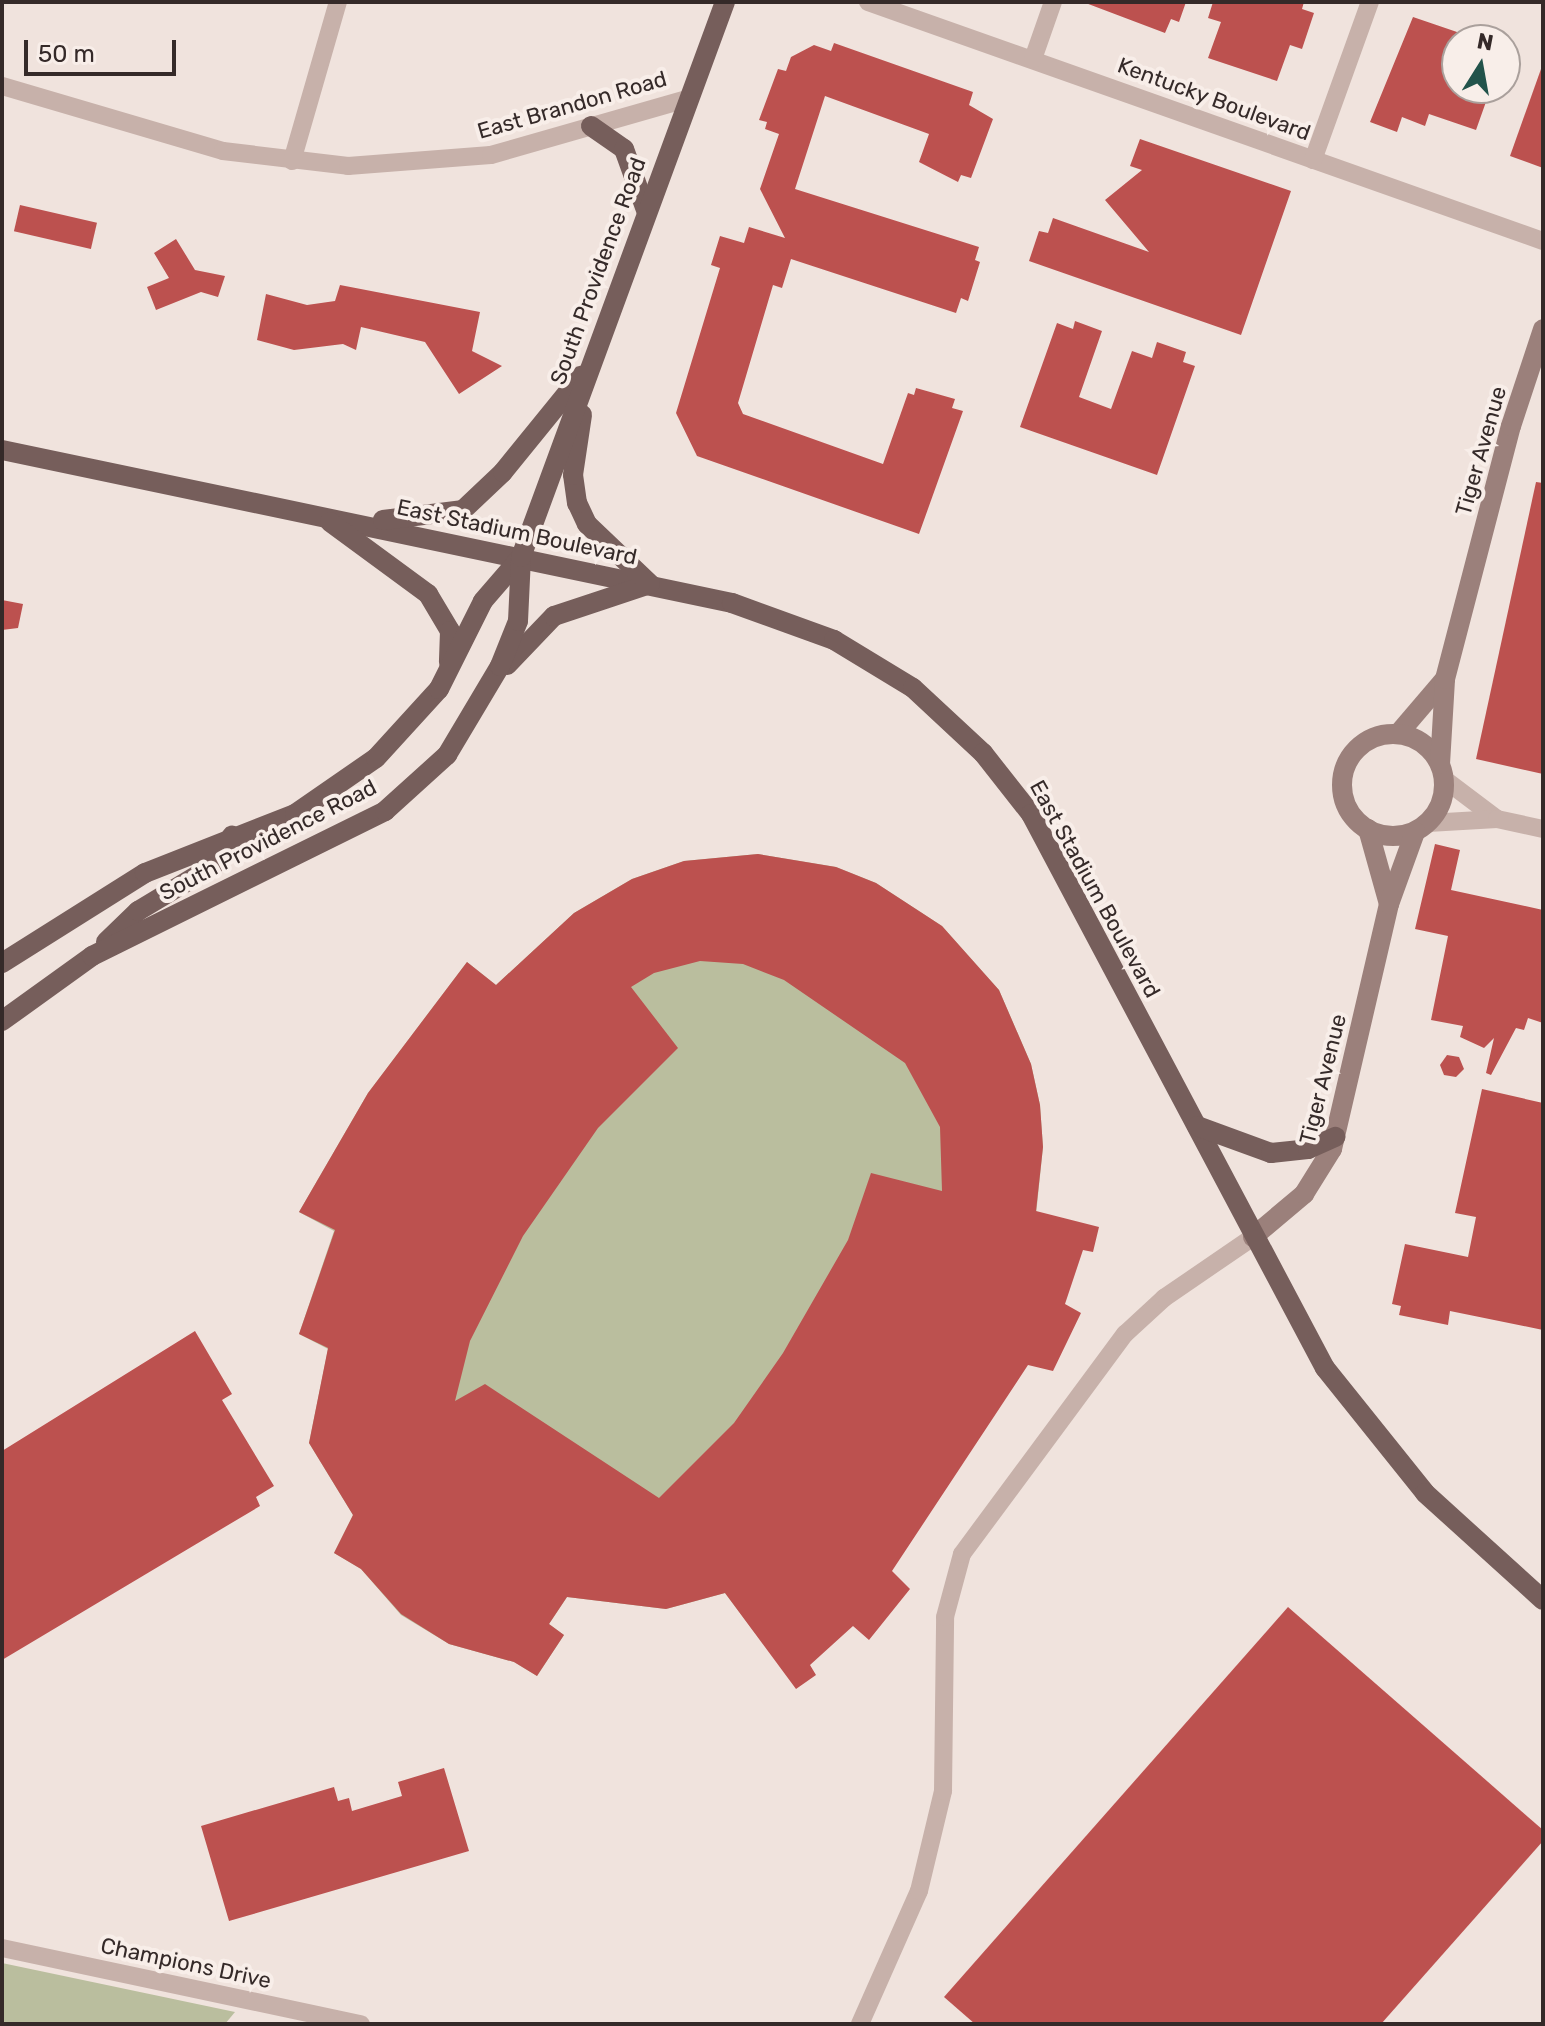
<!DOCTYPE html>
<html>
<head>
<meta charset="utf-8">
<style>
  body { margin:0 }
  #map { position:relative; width:1545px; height:2026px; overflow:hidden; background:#f0e3dd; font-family:Rubik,sans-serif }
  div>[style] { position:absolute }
  .green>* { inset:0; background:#babe9e }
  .building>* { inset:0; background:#bc514f; transform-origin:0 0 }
  .street>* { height:18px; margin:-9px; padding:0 9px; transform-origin:9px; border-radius:9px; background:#c7b1aa }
  .secondary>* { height:20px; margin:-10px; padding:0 10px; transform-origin:10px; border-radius:10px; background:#9b807b }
  .secondary>.ring { margin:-10px; padding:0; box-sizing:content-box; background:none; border:20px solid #9b807b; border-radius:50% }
  .primary>* { height:20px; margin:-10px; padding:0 10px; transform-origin:10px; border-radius:10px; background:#765e5b }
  span { translate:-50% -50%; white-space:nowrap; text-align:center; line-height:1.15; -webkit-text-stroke:8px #f8eee9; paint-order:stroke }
  .street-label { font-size:22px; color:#352a29 }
  .frame { position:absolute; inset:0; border:4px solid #352a29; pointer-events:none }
  .north { position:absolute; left:1441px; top:24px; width:80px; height:80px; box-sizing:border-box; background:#f8eee9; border:2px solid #aaa09c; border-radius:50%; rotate:11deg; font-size:22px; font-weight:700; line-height:32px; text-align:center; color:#352a29 }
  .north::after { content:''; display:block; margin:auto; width:28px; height:36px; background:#22534b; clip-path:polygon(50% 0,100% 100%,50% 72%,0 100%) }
  .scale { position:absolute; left:24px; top:40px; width:152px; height:36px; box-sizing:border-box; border:4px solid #352a29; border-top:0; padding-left:10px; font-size:24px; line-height:28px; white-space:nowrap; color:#352a29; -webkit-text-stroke:6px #f8eee9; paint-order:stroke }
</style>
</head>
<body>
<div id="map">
  <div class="green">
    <div style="clip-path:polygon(758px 854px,836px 867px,876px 883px,942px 926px,999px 990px,1031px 1064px,1040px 1105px,1043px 1147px,1036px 1215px,755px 1633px,725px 1593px,666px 1609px,567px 1597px,549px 1624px,564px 1635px,537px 1676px,514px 1662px,449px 1644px,401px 1615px,361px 1569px,334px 1553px,353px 1515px,309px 1443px,328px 1349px,299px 1334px,334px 1231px,299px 1212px,368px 1093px,467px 962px,496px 985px,574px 913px,632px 879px,684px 861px)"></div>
    <div style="clip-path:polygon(2px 1963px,235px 2012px,225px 2024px,2px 2024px)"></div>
  </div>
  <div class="building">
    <div style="clip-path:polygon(1083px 2px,1186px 2px,1179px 22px,1171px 19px,1165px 33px)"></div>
    <div style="clip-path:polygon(1213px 2px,1304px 2px,1302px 9px,1314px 13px,1302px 49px,1290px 45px,1277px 81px,1208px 58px,1221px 22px,1208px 18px)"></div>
    <div style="clip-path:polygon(1413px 17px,1457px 32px,1457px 89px,1487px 99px,1476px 130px,1429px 114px,1425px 126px,1402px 117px,1397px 132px,1370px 122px)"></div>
    <div style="clip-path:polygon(834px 43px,973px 92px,969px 105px,993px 119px,971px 178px,961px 175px,958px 182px,919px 162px,929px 134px,825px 96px,795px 189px,979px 247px,975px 260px,980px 262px,968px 301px,961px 298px,956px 313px,791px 259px,782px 288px,773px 285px,738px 403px,743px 414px,883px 464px,908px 393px,914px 395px,916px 388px,955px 399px,952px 408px,963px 411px,919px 534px,697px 456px,676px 413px,720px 268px,711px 265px,720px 236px,744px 243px,749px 227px,785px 238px,760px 189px,779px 134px,765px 129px,767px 122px,759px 120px,778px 69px,786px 71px,791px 57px,814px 45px,831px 51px)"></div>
    <div style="clip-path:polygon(1541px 69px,1543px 70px,1543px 168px,1510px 156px)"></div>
    <div style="clip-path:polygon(1140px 139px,1291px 191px,1241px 335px,1029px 261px,1039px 231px,1048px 233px,1053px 218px,1149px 252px,1105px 200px,1142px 170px,1130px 166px)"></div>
    <div style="left:20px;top:205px;width:79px;height:27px;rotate:13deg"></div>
    <div style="clip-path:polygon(176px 239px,195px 270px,225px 276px,218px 297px,201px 292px,156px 310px,147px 287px,169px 278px,154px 253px)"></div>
    <div style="clip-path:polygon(340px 285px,480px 312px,472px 351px,502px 366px,459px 394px,425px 342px,361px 327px,356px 350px,343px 344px,294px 350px,257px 340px,266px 294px,307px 305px,335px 301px)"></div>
    <div style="clip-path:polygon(1075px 321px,1102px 331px,1079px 397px,1111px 409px,1132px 351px,1152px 358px,1157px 342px,1186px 352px,1183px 362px,1195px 366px,1157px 475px,1020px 427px,1057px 323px,1073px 329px)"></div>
    <div style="clip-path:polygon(1536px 482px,1543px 483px,1543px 774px,1476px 759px)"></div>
    <div style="clip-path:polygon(2px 600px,23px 604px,18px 628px,2px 630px)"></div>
    <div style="clip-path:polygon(1435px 844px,1460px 850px,1451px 890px,1543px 910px,1543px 1023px,1528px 1018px,1524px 1030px,1516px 1028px,1491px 1075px,1486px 1073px,1494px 1038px,1484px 1048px,1460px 1037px,1463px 1026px,1431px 1020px,1448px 936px,1415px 929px)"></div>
    <div style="clip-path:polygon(evenodd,758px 854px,836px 867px,876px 883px,942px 926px,999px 990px,1031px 1064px,1040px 1105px,1043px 1147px,1036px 1211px,1099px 1227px,1093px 1252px,1083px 1250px,1065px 1304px,1081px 1313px,1053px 1371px,1028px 1365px,892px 1571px,910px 1589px,869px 1640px,853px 1626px,810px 1665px,816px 1675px,796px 1689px,725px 1593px,666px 1609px,567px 1597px,549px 1624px,564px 1635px,537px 1676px,514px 1662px,449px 1644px,401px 1614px,361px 1569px,334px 1553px,353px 1515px,309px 1443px,328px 1348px,299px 1334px,335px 1230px,299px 1212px,368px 1093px,467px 962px,496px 985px,574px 913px,632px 879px,684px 861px,758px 854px,700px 961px,743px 964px,784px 980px,905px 1063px,940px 1127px,942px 1191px,871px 1173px,848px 1240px,783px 1353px,734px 1423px,659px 1498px,485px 1384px,455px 1401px,470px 1341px,523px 1236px,598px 1128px,678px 1048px,631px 987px,654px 973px,700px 961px)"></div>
    <div style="clip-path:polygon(1447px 1055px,1459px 1057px,1464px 1069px,1456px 1077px,1444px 1075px,1440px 1065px)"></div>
    <div style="clip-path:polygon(1482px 1089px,1543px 1103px,1543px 1330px,1450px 1311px,1448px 1325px,1399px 1315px,1401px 1306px,1392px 1304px,1405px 1244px,1468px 1257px,1476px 1217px,1455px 1213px)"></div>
    <div style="clip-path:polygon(195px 1331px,232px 1394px,222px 1400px,274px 1486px,256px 1497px,260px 1506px,2px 1660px,2px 1451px)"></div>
    <div style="clip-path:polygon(1288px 1607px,1543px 1830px,1543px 1841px,1381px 2024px,975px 2024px,944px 1997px)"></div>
    <div style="clip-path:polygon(444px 1768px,469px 1851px,229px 1921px,201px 1826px,334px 1787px,338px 1801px,349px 1798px,352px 1811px,402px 1796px,398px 1782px)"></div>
  </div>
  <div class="street">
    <div style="left:868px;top:2px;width:716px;rotate:19.5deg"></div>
    <div style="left:1033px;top:59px;width:60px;rotate:-70.7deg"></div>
    <div style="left:2px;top:86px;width:230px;rotate:16.4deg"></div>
    <div style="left:223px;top:151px;width:126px;rotate:6.8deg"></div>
    <div style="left:348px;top:166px;width:143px;rotate:-4.4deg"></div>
    <div style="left:491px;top:155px;width:203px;rotate:-16deg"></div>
    <div style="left:1313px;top:160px;width:168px;rotate:-70.2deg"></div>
    <div style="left:292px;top:161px;width:166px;rotate:-73.9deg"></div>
    <div style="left:1444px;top:779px;width:66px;rotate:37deg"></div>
    <div style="left:1428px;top:823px;width:69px;rotate:-3.3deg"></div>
    <div style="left:1497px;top:819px;width:47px;rotate:12.3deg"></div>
    <div style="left:2px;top:1948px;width:367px;rotate:12deg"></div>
    <div style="left:860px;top:2024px;width:145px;rotate:-66.1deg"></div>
    <div style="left:919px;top:1891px;width:103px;rotate:-76.5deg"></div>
    <div style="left:943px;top:1791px;width:174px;rotate:-89.3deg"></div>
    <div style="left:945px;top:1617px;width:65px;rotate:-74.9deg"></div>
    <div style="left:962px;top:1554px;width:274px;rotate:-53.5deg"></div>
    <div style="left:1125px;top:1334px;width:53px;rotate:-42.7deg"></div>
    <div style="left:1164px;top:1298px;width:108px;rotate:-34.4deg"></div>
  </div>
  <div class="secondary">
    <div style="left:1398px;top:734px;width:72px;rotate:-49.5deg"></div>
    <div class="ring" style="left:1342px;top:734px;width:82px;height:82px"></div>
    <div style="left:1440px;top:764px;width:85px;rotate:-86.6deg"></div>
    <div style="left:1445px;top:679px;width:261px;rotate:-75.4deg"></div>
    <div style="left:1511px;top:426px;width:102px;rotate:-71.7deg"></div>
    <div style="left:1368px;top:829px;width:78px;rotate:74.4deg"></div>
    <div style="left:1253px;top:1237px;width:67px;rotate:-40.1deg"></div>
    <div style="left:1304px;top:1194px;width:53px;rotate:-58.1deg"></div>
    <div style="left:1332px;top:1149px;width:252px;rotate:-76.9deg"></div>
    <div style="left:1389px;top:904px;width:77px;rotate:-70.1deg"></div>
  </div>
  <div class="primary">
    <div style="left:591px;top:126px;width:40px;rotate:34.9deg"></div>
    <div style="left:624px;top:149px;width:65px;rotate:70.2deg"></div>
    <div style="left:2px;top:450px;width:746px;rotate:11.84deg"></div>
    <div style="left:732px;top:603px;width:109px;rotate:19.9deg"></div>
    <div style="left:834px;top:640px;width:92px;rotate:31.3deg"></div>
    <div style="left:913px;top:688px;width:96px;rotate:42.9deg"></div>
    <div style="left:983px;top:753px;width:78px;rotate:51.8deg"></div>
    <div style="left:1031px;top:814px;width:627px;rotate:62.05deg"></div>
    <div style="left:1325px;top:1368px;width:160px;rotate:51.3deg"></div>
    <div style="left:1425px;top:1493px;width:159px;rotate:42.2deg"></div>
    <div style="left:383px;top:520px;width:81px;rotate:-7.1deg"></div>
    <div style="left:463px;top:510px;width:55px;rotate:-43.5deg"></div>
    <div style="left:503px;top:472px;width:124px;rotate:-50.9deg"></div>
    <div style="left:330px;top:522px;width:122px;rotate:36.3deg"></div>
    <div style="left:428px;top:594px;width:43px;rotate:59.3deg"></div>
    <div style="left:450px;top:631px;width:31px;rotate:92deg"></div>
    <div style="left:507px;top:665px;width:68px;rotate:-46.2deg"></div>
    <div style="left:554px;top:616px;width:101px;rotate:-18.4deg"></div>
    <div style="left:650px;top:584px;width:87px;rotate:-136.4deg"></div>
    <div style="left:587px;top:524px;width:23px;rotate:-115deg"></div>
    <div style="left:577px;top:503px;width:28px;rotate:-98deg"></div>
    <div style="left:573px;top:475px;width:61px;rotate:-81.5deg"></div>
    <div style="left:106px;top:942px;width:45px;rotate:-44.1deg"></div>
    <div style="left:138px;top:911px;width:87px;rotate:-31deg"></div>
    <div style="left:213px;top:866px;width:36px;rotate:-58deg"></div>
    <div style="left:2px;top:963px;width:169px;rotate:-32.2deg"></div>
    <div style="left:145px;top:873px;width:161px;rotate:-21.5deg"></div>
    <div style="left:295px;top:814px;width:98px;rotate:-34.7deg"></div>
    <div style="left:376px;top:758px;width:93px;rotate:-47.6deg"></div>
    <div style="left:439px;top:689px;width:98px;rotate:-63.4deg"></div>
    <div style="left:483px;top:601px;width:58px;rotate:-49.2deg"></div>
    <div style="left:2px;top:1021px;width:111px;rotate:-35.8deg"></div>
    <div style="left:92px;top:956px;width:327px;rotate:-26.3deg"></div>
    <div style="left:385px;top:811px;width:84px;rotate:-42.1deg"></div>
    <div style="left:447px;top:755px;width:104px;rotate:-59.2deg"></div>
    <div style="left:500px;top:666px;width:48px;rotate:-68.2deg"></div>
    <div style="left:518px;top:621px;width:64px;rotate:-87.3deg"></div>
    <div style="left:521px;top:557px;width:591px;rotate:-69.82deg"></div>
    <div style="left:1197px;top:1126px;width:79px;rotate:20deg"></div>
    <div style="left:1271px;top:1153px;width:37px;rotate:-6deg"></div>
    <div style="left:1308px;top:1149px;width:30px;rotate:-24deg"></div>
  </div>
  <div class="street-label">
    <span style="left:1214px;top:99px;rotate:20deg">Kentucky Boulevard</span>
    <span style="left:572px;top:105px;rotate:-16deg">East Brandon Road</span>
    <span style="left:598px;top:271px;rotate:-70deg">South Providence Road</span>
    <span style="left:1481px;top:451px;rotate:-74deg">Tiger Avenue</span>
    <span style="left:517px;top:532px;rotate:12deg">East Stadium Boulevard</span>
    <span style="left:268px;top:840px;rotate:-27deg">South Providence Road</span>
    <span style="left:1095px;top:889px;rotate:61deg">East Stadium Boulevard</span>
    <span style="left:1323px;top:1079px;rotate:-76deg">Tiger Avenue</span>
    <span style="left:186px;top:1963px;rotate:12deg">Champions Drive</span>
  </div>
  <div class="frame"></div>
  <div class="north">N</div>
  <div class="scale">50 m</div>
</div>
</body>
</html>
